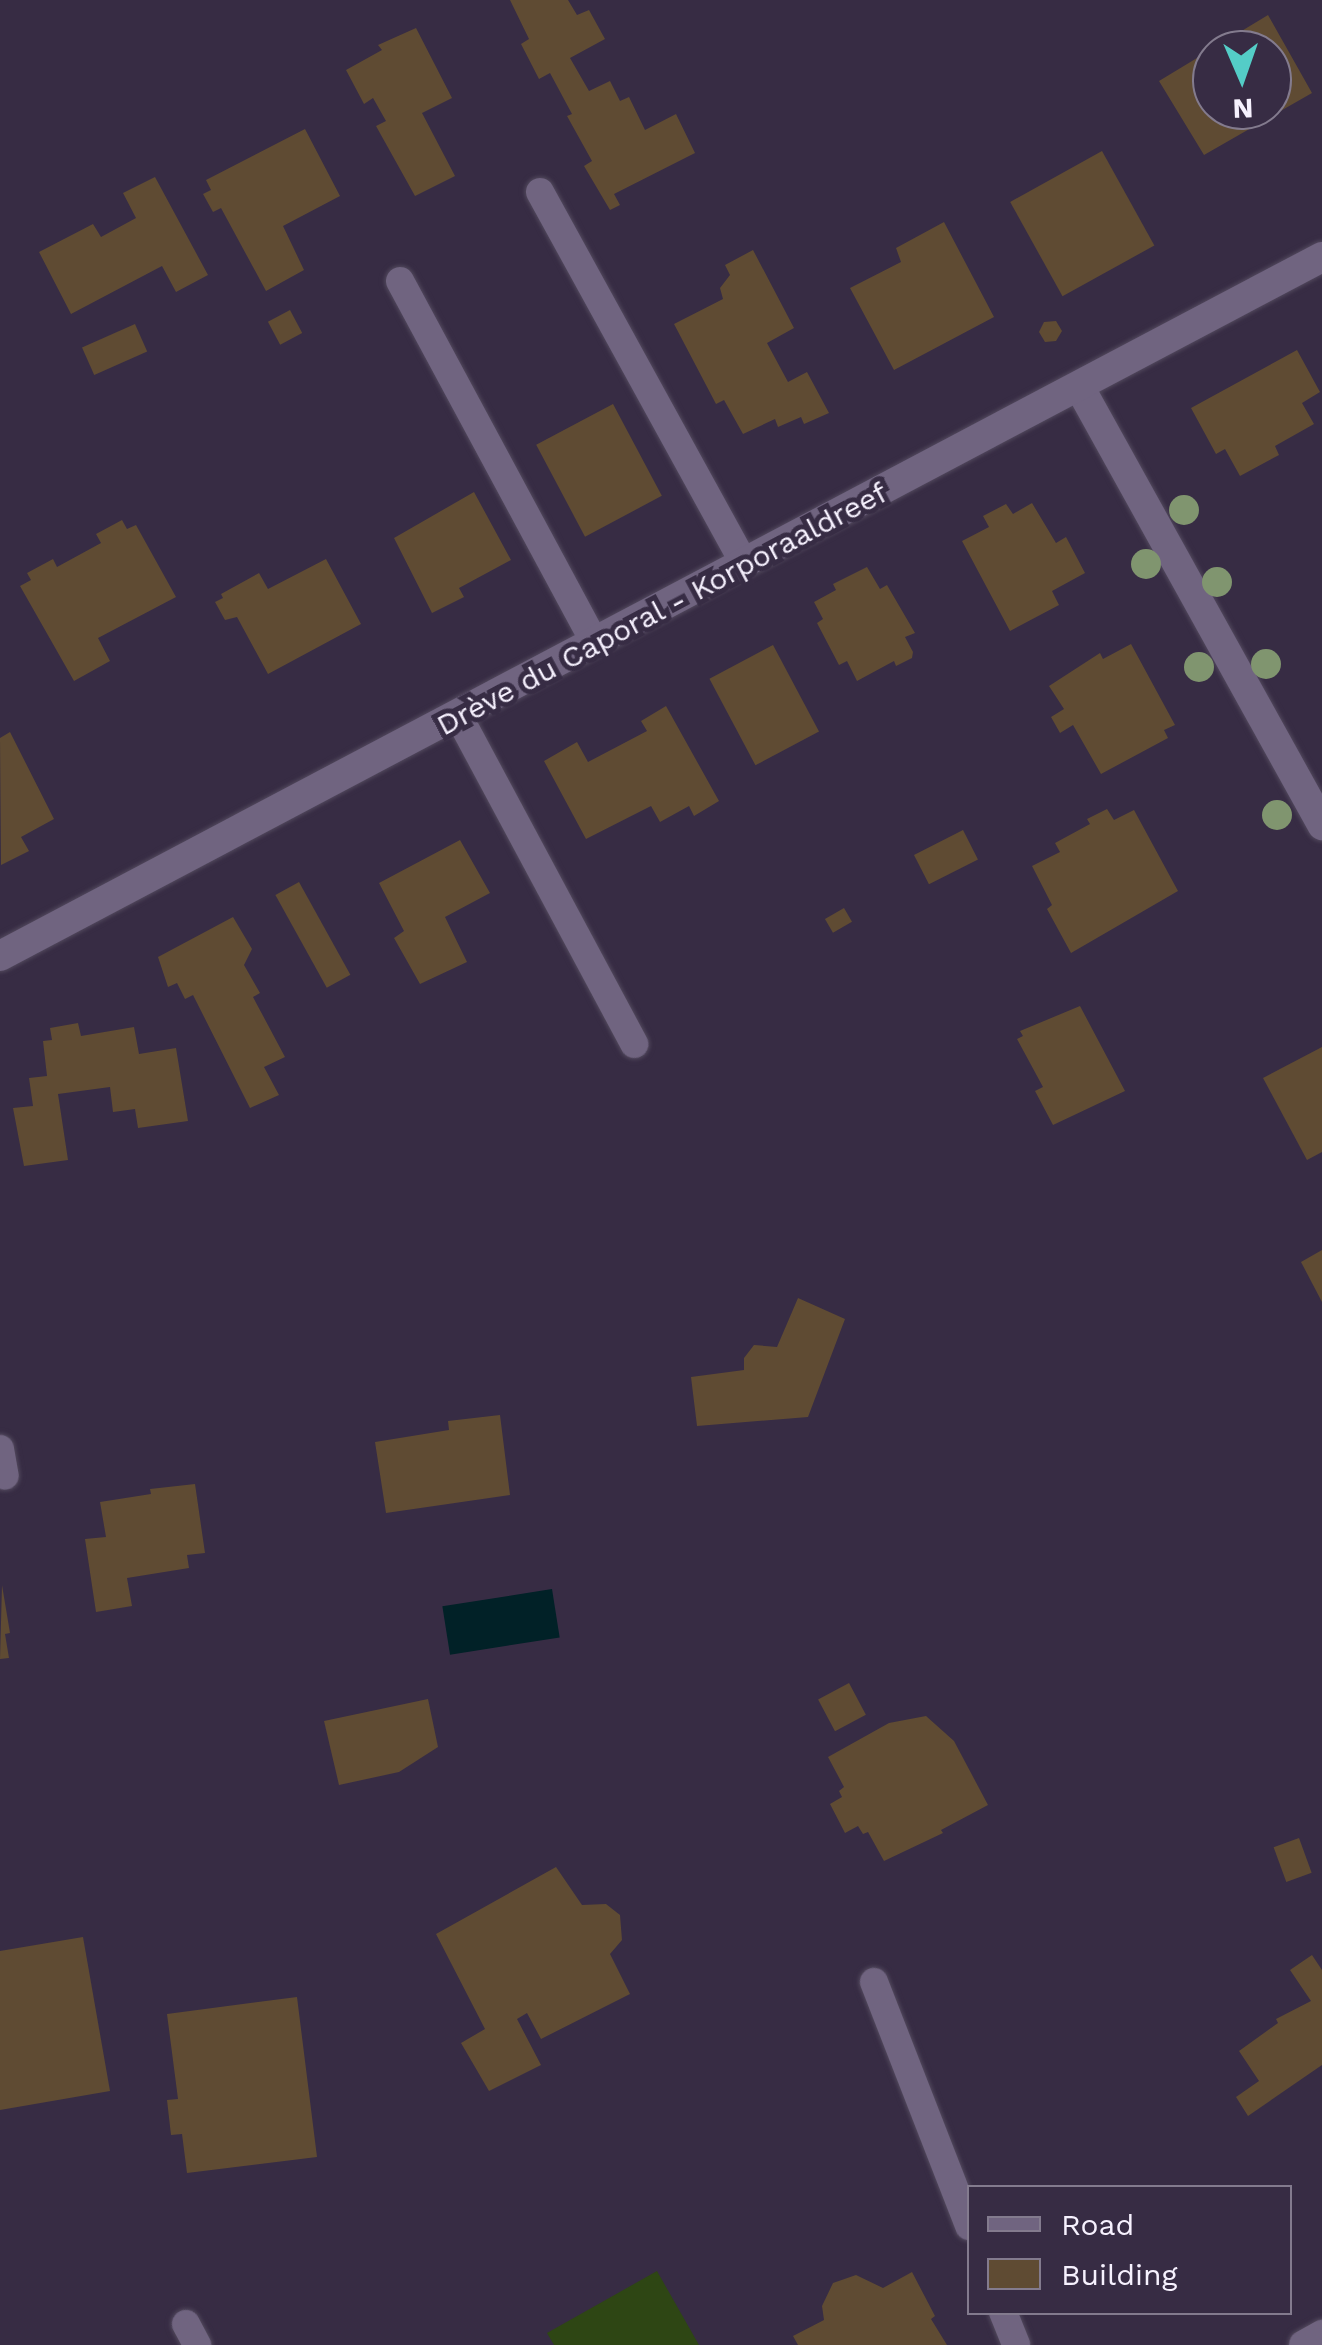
<!DOCTYPE html>
<html>
<head>
<meta charset="utf-8">
<style>
  body { margin:0 }
  #map { position:relative; width:1322px; height:2345px; overflow:hidden; background:#372c44; font-family:"Work Sans",sans-serif }
  div>[style] { position:absolute }
  .green>* { inset:0; background:#2e4614 }
  .water>* { inset:0; background:#012127; transform-origin:0 0 }
  .building>* { inset:0; background:#5f4b33; transform-origin:0 0 }
  .roads { filter:drop-shadow(0 0 2px #52495d) drop-shadow(0 0 2px #52495d) }
  .service>* { height:28px; margin:-14px; padding:0 14px; transform-origin:14px; border-radius:14px; background:#706480 }
  .minor>* { height:30px; margin:-15px; padding:0 15px; transform-origin:15px; border-radius:15px; background:#706480 }
  .trees>* { width:30px; height:30px; margin:-15px; border-radius:50%; background:#80956f }
  span { translate:-50% -50%; white-space:nowrap; text-align:center; line-height:1.15; -webkit-text-stroke:10px #372c44; paint-order:stroke }
  .street-label { font-size:30px; color:#f6f1fe }
  .legend { position:absolute; left:967px; top:2185px; width:325px; height:130px; box-sizing:border-box; background:#372c44; border:2px solid #837b8e; margin:0; padding:12px 18px; list-style:none; font-size:30px; color:#f6f1fe }
  .legend li { display:flex; align-items:center; gap:20px; height:50px }
  .legend b { width:50px; border:2px solid #837b8e }
  .north { position:absolute; left:1192px; top:30px; width:100px; height:100px; box-sizing:border-box; background:#372c44; border:2px solid #837b8e; border-radius:50%; rotate:178deg; font-size:28px; font-weight:700; line-height:40px; text-align:center; color:#f6f1fe }
  .north::after { content:''; display:block; margin:auto; width:35px; height:45px; background:#54cdc7; clip-path:polygon(50% 0,100% 100%,50% 72%,0 100%) }
</style>
</head>
<body>
<div id="map">
  <div class="green">
    <div style="clip-path:polygon(657px 2271px,699px 2345px,554px 2345px,547px 2333px)"></div>
  </div>
  <div class="water">
    <div style="left:552px;top:1589px;width:49px;height:111px;rotate:81deg"></div>
  </div>
  <div class="building">
    <div style="clip-path:polygon(510px 0,568px 0,577px 15px,589px 10px,605px 39px,570px 58px,589px 91px,610px 81px,620px 101px,629px 97px,645px 130px,676px 114px,695px 153px,614px 194px,620px 205px,610px 210px,584px 166px,592px 161px,567px 116px,572px 114px,550px 73px,539px 79px,521px 44px,529px 39px)"></div>
    <div style="clip-path:polygon(evenodd,1268px 15px,1312px 93px,1204px 155px,1159px 81px,1268px 15px,1212px 50px,1272px 50px,1272px 110px,1212px 110px,1212px 50px)"></div>
    <div style="clip-path:polygon(416px 28px,452px 98px,422px 113px,455px 176px,415px 196px,376px 126px,386px 121px,373px 98px,364px 104px,346px 70px,382px 50px,378px 45px)"></div>
    <div style="clip-path:polygon(305px 129px,340px 196px,283px 226px,304px 270px,266px 291px,221px 208px,213px 212px,203px 194px,211px 190px,206px 180px)"></div>
    <div style="left:1102px;top:151px;width:108px;height:105px;rotate:61deg"></div>
    <div style="clip-path:polygon(155px 177px,208px 275px,176px 292px,162px 266px,71px 314px,39px 252px,93px 224px,101px 237px,136px 218px,123px 193px)"></div>
    <div style="clip-path:polygon(944px 222px,994px 317px,894px 370px,850px 288px,901px 262px,896px 248px)"></div>
    <div style="clip-path:polygon(753px 250px,794px 328px,767px 343px,788px 382px,807px 372px,829px 413px,804px 424px,801px 417px,778px 427px,775px 419px,743px 434px,724px 400px,716px 404px,674px 324px,723px 299px,720px 288px,730px 275px,725px 265px)"></div>
    <div style="left:290px;top:310px;width:26px;height:25px;rotate:62deg"></div>
    <div style="clip-path:polygon(1056px 321px,1062px 331px,1056px 341px,1045px 342px,1039px 332px,1044px 322px)"></div>
    <div style="left:135px;top:324px;width:30px;height:58px;rotate:66deg"></div>
    <div style="clip-path:polygon(1297px 350px,1320px 392px,1302px 403px,1314px 424px,1275px 446px,1279px 455px,1240px 476px,1225px 449px,1216px 454px,1191px 408px)"></div>
    <div style="left:613px;top:404px;width:104px;height:87px;rotate:62deg"></div>
    <div style="clip-path:polygon(474px 492px,511px 560px,459px 588px,464px 597px,432px 613px,394px 538px)"></div>
    <div style="clip-path:polygon(1032px 503px,1056px 543px,1066px 537px,1085px 573px,1052px 591px,1059px 605px,1010px 631px,962px 541px,989px 527px,983px 516px,1006px 504px,1013px 514px)"></div>
    <div style="clip-path:polygon(122px 520px,127px 529px,136px 525px,176px 597px,98px 638px,110px 661px,74px 681px,20px 586px,31px 580px,27px 573px,53px 559px,57px 567px,101px 543px,96px 534px)"></div>
    <div style="clip-path:polygon(326px 559px,361px 624px,268px 674px,237px 617px,225px 620px,215px 602px,223px 598px,221px 594px,259px 573px,268px 589px)"></div>
    <div style="clip-path:polygon(867px 567px,880px 589px,887px 585px,915px 633px,905px 637px,913px 652px,912px 658px,896px 666px,894px 661px,857px 681px,847px 661px,839px 665px,817px 623px,823px 619px,814px 602px,836px 590px,833px 584px)"></div>
    <div style="clip-path:polygon(1131px 644px,1175px 725px,1164px 730px,1168px 738px,1101px 774px,1073px 725px,1060px 733px,1051px 717px,1064px 709px,1049px 686px,1100px 653px,1103px 659px)"></div>
    <div style="left:773px;top:645px;width:98px;height:72px;rotate:62deg"></div>
    <div style="clip-path:polygon(666px 706px,719px 801px,694px 816px,689px 806px,660px 822px,651px 806px,586px 839px,544px 761px,577px 742px,588px 762px,647px 731px,641px 721px)"></div>
    <div style="clip-path:polygon(10px 732px,54px 819px,21px 837px,29px 851px,1px 865px,0 738px)"></div>
    <div style="clip-path:polygon(1107px 809px,1114px 820px,1134px 810px,1178px 891px,1071px 953px,1047px 909px,1052px 905px,1032px 866px,1060px 852px,1055px 843px,1090px 824px,1087px 819px)"></div>
    <div style="left:963px;top:830px;width:33px;height:55px;rotate:63deg"></div>
    <div style="clip-path:polygon(460px 840px,490px 893px,445px 917px,467px 962px,420px 984px,394px 938px,404px 931px,379px 883px)"></div>
    <div style="left:299px;top:882px;width:106px;height:27px;rotate:61deg"></div>
    <div style="left:844px;top:908px;width:16px;height:22px;rotate:60deg"></div>
    <div style="clip-path:polygon(233px 917px,252px 949px,244px 965px,260px 993px,253px 997px,285px 1057px,264px 1067px,279px 1095px,250px 1108px,193px 995px,185px 999px,177px 983px,168px 987px,158px 957px)"></div>
    <div style="clip-path:polygon(1080px 1006px,1125px 1091px,1053px 1125px,1035px 1091px,1043px 1087px,1017px 1039px,1023px 1036px,1020px 1031px)"></div>
    <div style="clip-path:polygon(78px 1023px,81px 1036px,134px 1027px,139px 1054px,176px 1048px,188px 1121px,138px 1128px,135px 1109px,113px 1112px,110px 1087px,58px 1094px,68px 1160px,24px 1166px,13px 1108px,33px 1106px,29px 1078px,47px 1076px,43px 1041px,52px 1040px,50px 1028px)"></div>
    <div style="clip-path:polygon(1322px 1047px,1322px 1152px,1307px 1160px,1263px 1078px)"></div>
    <div style="clip-path:polygon(1322px 1250px,1322px 1302px,1301px 1262px)"></div>
    <div style="clip-path:polygon(798px 1298px,845px 1319px,808px 1417px,697px 1426px,691px 1377px,744px 1370px,744px 1358px,754px 1345px,777px 1347px)"></div>
    <div style="clip-path:polygon(500px 1415px,510px 1495px,386px 1513px,375px 1442px,449px 1430px,448px 1421px)"></div>
    <div style="clip-path:polygon(195px 1484px,205px 1553px,187px 1555px,189px 1568px,127px 1578px,132px 1606px,96px 1612px,85px 1539px,106px 1537px,100px 1502px,151px 1494px,150px 1489px)"></div>
    <div style="clip-path:polygon(2px 1585px,10px 1633px,5px 1634px,9px 1658px,0 1659px)"></div>
    <div style="left:849px;top:1683px;width:36px;height:35px;rotate:62deg"></div>
    <div style="clip-path:polygon(428px 1699px,438px 1747px,399px 1772px,339px 1785px,324px 1721px)"></div>
    <div style="clip-path:polygon(926px 1716px,954px 1741px,988px 1805px,941px 1830px,943px 1833px,884px 1861px,868px 1832px,863px 1834px,858px 1826px,845px 1833px,830px 1804px,842px 1797px,839px 1791px,844px 1787px,828px 1757px,889px 1723px)"></div>
    <div style="left:1299px;top:1838px;width:37px;height:27px;rotate:70deg"></div>
    <div style="clip-path:polygon(556px 1867px,582px 1905px,606px 1904px,620px 1915px,622px 1940px,610px 1954px,630px 1994px,541px 2039px,527px 2013px,517px 2019px,541px 2065px,489px 2091px,461px 2043px,485px 2029px,436px 1934px)"></div>
    <div style="clip-path:polygon(83px 1937px,110px 2091px,0 2110px,0 1951px)"></div>
    <div style="clip-path:polygon(1312px 1955px,1322px 1970px,1322px 2065px,1248px 2116px,1236px 2097px,1259px 2081px,1239px 2051px,1278px 2023px,1276px 2019px,1311px 2001px,1290px 1970px)"></div>
    <div style="clip-path:polygon(297px 1997px,317px 2157px,187px 2173px,182px 2134px,171px 2135px,167px 2100px,178px 2099px,167px 2014px)"></div>
    <div style="clip-path:polygon(912px 2272px,935px 2316px,931px 2319px,947px 2345px,798px 2345px,793px 2336px,824px 2320px,822px 2306px,833px 2283px,856px 2275px,883px 2288px)"></div>
  </div>
  <div class="roads">
    <div class="service">
      <div style="left:540px;top:192px;width:423px;rotate:61.2deg"></div>
      <div style="left:400px;top:281px;width:409px;rotate:61.7deg"></div>
      <div style="left:459px;top:717px;width:371px;rotate:61.8deg"></div>
      <div style="left:0;top:1449px;width:27px;rotate:80deg"></div>
      <div style="left:874px;top:1982px;width:262px;rotate:68.7deg"></div>
      <div style="left:1003px;top:2312px;width:35px;rotate:68deg"></div>
      <div style="left:186px;top:2324px;width:24px;rotate:62deg"></div>
    </div>
    <div class="minor">
      <div style="left:1080px;top:388px;width:500px;rotate:61deg"></div>
      <div style="left:0;top:956px;width:1495px;rotate:-27.87deg"></div>
      <div style="left:1304px;top:2345px;width:21px;rotate:-29deg"></div>
    </div>
  </div>
  <div class="trees">
    <div style="left:1184px;top:510px"></div>
    <div style="left:1146px;top:564px"></div>
    <div style="left:1217px;top:582px"></div>
    <div style="left:1266px;top:664px"></div>
    <div style="left:1199px;top:667px"></div>
    <div style="left:1277px;top:815px"></div>
  </div>
  <div class="street-label">
    <span style="left:662px;top:609px;rotate:-28deg">Drève du Caporal - Korporaaldreef</span>
  </div>
  <ul class="legend">
  <li><b style="height:12px;background:#706480"></b>Road</li>
  <li><b style="height:28px;background:#5f4b33"></b>Building</li>
  </ul>
  <div class="north">N</div>
</div>
</body>
</html>
